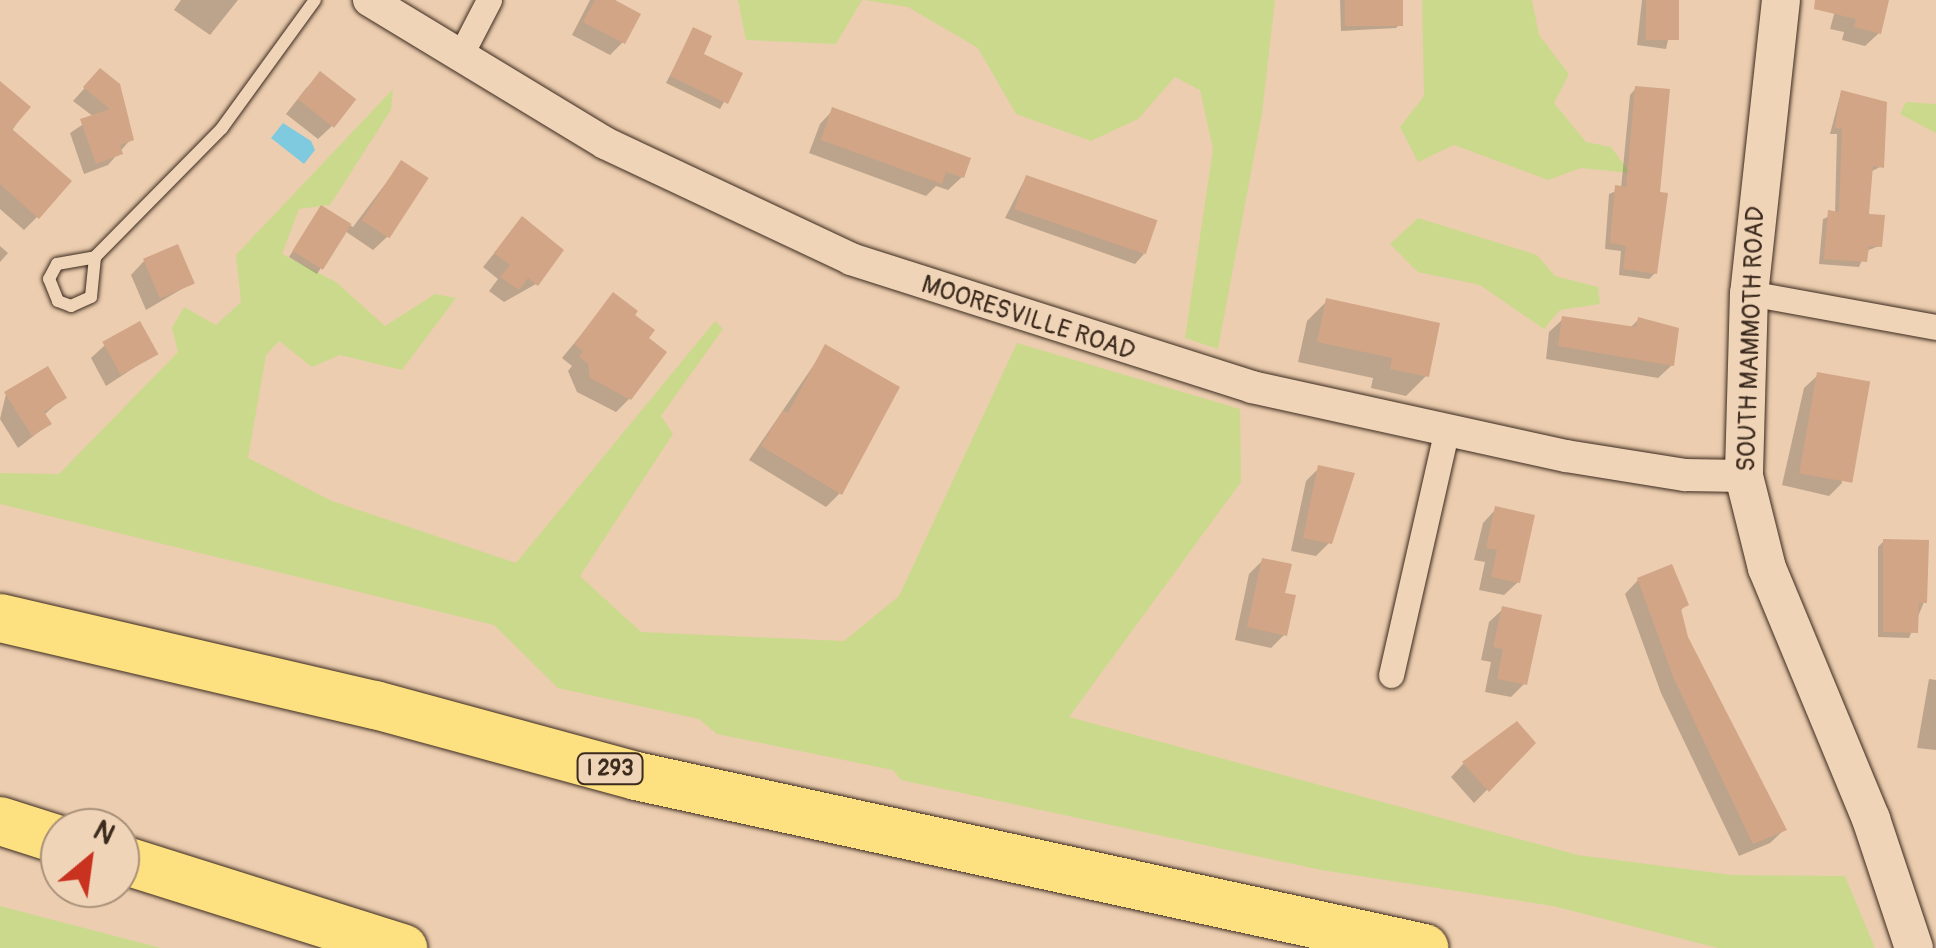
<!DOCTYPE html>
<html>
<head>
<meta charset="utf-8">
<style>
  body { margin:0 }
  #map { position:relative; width:1936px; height:948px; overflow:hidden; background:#eccdaf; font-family:Pangolin,sans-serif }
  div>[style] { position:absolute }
  .green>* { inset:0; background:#cbd98d }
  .water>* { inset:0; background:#80cae0 }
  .shadow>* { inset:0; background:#0003 }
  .building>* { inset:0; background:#d1a586; transform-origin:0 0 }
  .roads { filter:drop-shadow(0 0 2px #3b2a1e) drop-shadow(0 0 2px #3b2a1e) }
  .service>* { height:12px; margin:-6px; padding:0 6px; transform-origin:6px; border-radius:6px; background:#f0d4b7 }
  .minor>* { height:25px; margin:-12.5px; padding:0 12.5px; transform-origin:12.5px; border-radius:12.5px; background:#f0d4b7 }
  .tertiary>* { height:32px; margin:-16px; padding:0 16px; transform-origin:16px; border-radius:16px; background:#f0d4b7 }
  .secondary>* { height:38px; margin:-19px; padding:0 19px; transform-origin:19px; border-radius:19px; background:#f0d4b7 }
  .motorway>* { height:48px; margin:-24px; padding:0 24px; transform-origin:24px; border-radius:24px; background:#fde080 }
  span { translate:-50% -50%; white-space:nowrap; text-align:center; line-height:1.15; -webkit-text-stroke:8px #f0d4b7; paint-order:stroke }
  .shield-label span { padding:2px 8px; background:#f0d4b7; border:2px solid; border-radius:8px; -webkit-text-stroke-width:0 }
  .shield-label { font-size:22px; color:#3b2a1e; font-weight:700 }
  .street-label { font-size:25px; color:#3b2a1e }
  .north { position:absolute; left:40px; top:808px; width:100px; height:100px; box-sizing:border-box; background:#f0d4b7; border:2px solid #a8907a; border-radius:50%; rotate:29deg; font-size:28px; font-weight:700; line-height:40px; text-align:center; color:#3b2a1e }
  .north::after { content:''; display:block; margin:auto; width:35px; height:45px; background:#c8321e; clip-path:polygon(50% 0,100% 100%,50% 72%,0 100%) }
</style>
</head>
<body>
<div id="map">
  <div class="green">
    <div style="clip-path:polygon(738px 0,862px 0,836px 44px,746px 40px)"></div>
    <div style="clip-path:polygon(865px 0,1275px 0,1262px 114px,1218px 349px,1185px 338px,1213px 149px,1200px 90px,1175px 77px,1138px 119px,1091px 141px,1016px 114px,978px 48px,908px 7px)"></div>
    <div style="clip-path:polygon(1422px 0,1532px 0,1539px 35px,1569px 74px,1554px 103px,1586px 142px,1611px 147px,1630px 173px,1581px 168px,1548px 180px,1454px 145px,1418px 162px,1400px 127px,1424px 96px)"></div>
    <div style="clip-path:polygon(393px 89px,391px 110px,330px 205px,299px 209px,282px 254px,336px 282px,385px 326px,435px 294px,456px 298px,402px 370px,340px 355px,312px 367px,279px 341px,266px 355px,248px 458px,332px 501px,516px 563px,715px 321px,723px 329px,661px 416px,673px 434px,580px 576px,641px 632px,844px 641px,899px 596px,1017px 343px,1240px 409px,1241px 482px,1069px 717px,1578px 855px,1732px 875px,1845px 876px,1875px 948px,1718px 948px,1553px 906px,1321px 870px,901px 780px,893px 770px,717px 734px,699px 719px,558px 688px,494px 625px,0 504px,0 473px,59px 474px,178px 352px,172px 328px,184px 307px,216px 325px,241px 302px,236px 255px)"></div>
    <div style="clip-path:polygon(1906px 102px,1936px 104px,1936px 133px,1900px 114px)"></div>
    <div style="clip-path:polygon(1418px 218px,1537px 255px,1555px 276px,1598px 287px,1600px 304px,1560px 310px,1544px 329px,1480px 285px,1418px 272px,1390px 244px)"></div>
    <div style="clip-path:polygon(0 906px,161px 948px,0 948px)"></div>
  </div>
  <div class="water">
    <div style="clip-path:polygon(283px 123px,311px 141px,315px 150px,304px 164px,271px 138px)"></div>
  </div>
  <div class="shadow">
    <div style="clip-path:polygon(181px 0,238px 0,210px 35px,174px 10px)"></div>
    <div style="clip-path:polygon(590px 0,616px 0,623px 42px,610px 55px,572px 35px)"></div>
    <div style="clip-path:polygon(1340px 0,1401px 0,1402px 22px,1396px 28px,1341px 31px)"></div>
    <div style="clip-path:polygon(1642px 0,1677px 0,1666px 49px,1637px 45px)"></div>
    <div style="clip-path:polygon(1838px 0,1886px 0,1879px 33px,1865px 46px,1842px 40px,1844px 32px,1830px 29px)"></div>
    <div style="clip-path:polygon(693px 30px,700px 55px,740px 74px,720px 109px,666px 83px)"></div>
    <div style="clip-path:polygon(100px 71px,131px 139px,108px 165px,84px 174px,70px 133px,94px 117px,73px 101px)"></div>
    <div style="clip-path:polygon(0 84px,27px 108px,11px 132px,37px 217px,24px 230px,0 209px)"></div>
    <div style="clip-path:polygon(307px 87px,332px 126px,318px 139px,286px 114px)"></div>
    <div style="clip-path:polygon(1636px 88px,1658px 194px,1655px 273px,1649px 279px,1619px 275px,1621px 251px,1605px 249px,1609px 194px,1621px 189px,1630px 95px)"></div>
    <div style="clip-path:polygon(1841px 92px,1882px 166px,1870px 172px,1867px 216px,1879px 246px,1866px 251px,1859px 267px,1819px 264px,1823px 219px,1835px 214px,1837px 134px,1830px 134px)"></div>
    <div style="clip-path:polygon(833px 110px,962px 177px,948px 190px,936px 186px,926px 196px,809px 153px,820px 124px)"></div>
    <div style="clip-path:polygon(401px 163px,387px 237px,373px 250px,345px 231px,317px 274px,289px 257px,321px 208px,353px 227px)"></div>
    <div style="clip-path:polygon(1025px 179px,1144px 254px,1135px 264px,1005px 218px)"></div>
    <div style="clip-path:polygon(522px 219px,536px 284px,504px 302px,489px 291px,498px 279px,483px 267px)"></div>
    <div style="clip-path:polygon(0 246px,8px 253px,0 262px)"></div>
    <div style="clip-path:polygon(144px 261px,192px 283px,146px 310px,131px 275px)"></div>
    <div style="clip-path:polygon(613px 296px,629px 399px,616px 412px,577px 392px,568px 371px,572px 366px,562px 358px)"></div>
    <div style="clip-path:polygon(1327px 301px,1426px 376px,1406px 396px,1371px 388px,1373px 378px,1298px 362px,1307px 321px)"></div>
    <div style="clip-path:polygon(1563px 319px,1630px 328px,1638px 320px,1672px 365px,1658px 378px,1546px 359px,1549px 332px)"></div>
    <div style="clip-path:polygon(105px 345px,155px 354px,106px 386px,91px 358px)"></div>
    <div style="clip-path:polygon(826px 347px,840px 493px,826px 507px,749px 460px)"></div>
    <div style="clip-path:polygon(1818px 375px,1842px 483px,1829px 496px,1782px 485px,1804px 388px)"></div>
    <div style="clip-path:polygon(6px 394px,64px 397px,44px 415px,49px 424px,18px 448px,0 419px)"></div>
    <div style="clip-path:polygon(1319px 468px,1330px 542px,1316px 556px,1291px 551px,1306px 481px)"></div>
    <div style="clip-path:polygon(1496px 509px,1518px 582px,1504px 595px,1479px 590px,1485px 562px,1474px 560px,1483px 523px)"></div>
    <div style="clip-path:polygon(1884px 541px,1924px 602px,1909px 638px,1878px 637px,1878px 547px)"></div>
    <div style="clip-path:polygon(1263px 560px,1282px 595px,1285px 634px,1271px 648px,1235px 640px,1249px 574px)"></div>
    <div style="clip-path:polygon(1638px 580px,1686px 605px,1679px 612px,1686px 638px,1784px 830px,1770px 843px,1739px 856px,1661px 693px,1625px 594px)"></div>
    <div style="clip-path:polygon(1503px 609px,1524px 684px,1511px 697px,1485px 692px,1491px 662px,1481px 660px,1489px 622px)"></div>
    <div style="clip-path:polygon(1929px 679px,1936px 680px,1936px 750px,1917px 748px)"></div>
    <div style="clip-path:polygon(1533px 743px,1474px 803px,1451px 777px,1464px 763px)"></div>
  </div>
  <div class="building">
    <div style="clip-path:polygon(595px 0,615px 0,641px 14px,625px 44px,583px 22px)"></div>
    <div style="left:1345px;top:0;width:58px;height:26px"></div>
    <div style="left:1646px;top:0;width:33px;height:40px"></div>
    <div style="clip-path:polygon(1815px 0,1889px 0,1881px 34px,1854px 27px,1856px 19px,1814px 9px)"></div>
    <div style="clip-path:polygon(693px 27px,712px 36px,704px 54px,743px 73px,728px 104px,670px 76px)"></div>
    <div style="clip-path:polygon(100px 68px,120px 84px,134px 140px,120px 145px,123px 154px,96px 164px,80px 119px,110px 109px,83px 87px)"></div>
    <div style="left:320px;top:71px;width:46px;height:36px;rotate:38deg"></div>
    <div style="clip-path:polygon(0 81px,31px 107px,12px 129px,72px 181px,39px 219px,0 184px)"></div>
    <div style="clip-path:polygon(1635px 86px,1670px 89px,1660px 192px,1668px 193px,1657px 274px,1623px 269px,1626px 246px,1610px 243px,1615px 185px,1626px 187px)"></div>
    <div style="clip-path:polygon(1841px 90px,1887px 102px,1884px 168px,1873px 166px,1869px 214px,1885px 215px,1882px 247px,1869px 246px,1867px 262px,1824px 259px,1828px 210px,1839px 212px,1842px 129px,1835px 128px)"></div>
    <div style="clip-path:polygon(832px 107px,971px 158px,964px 178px,946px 172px,942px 184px,821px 140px)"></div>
    <div style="left:401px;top:160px;width:33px;height:72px;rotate:33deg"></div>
    <div style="left:1026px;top:175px;width:139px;height:36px;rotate:19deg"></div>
    <div style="left:321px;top:205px;width:36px;height:54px;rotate:32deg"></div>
    <div style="clip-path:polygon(522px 216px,564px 250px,538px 286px,528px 278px,519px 290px,500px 277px,510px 265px,494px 253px)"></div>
    <div style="left:178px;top:244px;width:43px;height:38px;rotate:67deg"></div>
    <div style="clip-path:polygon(613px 292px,638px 311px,635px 315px,655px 330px,649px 338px,667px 352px,631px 400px,590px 378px,588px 364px,579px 357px,583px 351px,574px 344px)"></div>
    <div style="clip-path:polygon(1326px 298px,1440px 323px,1429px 377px,1390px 369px,1392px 358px,1317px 342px)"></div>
    <div style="clip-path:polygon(1562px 316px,1636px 327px,1638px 317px,1679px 328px,1674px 366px,1558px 346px)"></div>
    <div style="left:140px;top:321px;width:38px;height:43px;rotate:61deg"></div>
    <div style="clip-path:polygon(825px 344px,900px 387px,842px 495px,761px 446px,783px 410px,788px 413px)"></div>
    <div style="clip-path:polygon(48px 366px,67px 398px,44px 412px,52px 424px,32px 436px,4px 392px)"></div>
    <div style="left:1817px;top:372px;width:54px;height:103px;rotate:10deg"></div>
    <div style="clip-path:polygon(1318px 465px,1355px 473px,1332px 544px,1303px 538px)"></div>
    <div style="clip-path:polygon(1495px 506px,1535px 515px,1520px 583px,1491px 577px,1497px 550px,1486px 548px)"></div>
    <div style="clip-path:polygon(1883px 539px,1929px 540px,1927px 603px,1919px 603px,1918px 633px,1883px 632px)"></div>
    <div style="clip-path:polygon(1262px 558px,1292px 564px,1285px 593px,1296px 595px,1287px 636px,1247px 627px)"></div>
    <div style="clip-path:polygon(1672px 564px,1689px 605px,1681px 609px,1688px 637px,1787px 830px,1753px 844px,1674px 679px,1637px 578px)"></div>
    <div style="clip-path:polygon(1502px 606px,1542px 615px,1527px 685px,1497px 679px,1503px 649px,1493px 647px)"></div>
    <div style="clip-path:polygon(1517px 721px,1536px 743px,1489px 792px,1462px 762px)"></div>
  </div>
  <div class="roads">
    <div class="service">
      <div style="left:95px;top:257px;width:181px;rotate:-45.4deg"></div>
      <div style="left:222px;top:128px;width:158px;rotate:-54deg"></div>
      <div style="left:95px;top:257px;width:40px;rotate:95.7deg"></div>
      <div style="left:91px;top:297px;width:22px;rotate:156deg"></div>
      <div style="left:71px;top:306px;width:14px;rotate:-159deg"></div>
      <div style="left:58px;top:301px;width:24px;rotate:-112deg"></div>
      <div style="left:49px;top:279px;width:17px;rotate:-62deg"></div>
      <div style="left:57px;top:264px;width:39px;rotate:-10deg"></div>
    </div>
    <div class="minor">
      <div style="left:460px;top:56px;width:63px;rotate:-62.6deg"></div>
      <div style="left:1749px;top:293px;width:190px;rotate:10.3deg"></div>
      <div style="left:1391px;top:675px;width:248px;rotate:-77.2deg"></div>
    </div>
    <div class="tertiary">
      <div style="left:369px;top:0;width:276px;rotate:31.2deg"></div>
      <div style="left:605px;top:143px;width:272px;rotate:25.2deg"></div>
      <div style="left:851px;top:259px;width:421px;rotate:17.7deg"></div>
      <div style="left:1252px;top:387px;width:321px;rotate:12.4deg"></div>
      <div style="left:1566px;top:456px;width:121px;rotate:9.1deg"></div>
      <div style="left:1685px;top:475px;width:59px;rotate:1deg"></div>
    </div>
    <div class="secondary">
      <div style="left:1781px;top:0;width:295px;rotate:96.2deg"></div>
      <div style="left:1749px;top:293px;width:183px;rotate:91.6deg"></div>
      <div style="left:1744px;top:476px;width:95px;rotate:76deg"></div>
      <div style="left:1767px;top:568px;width:272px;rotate:67.5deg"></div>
      <div style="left:1871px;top:819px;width:136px;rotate:71.6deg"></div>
    </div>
    <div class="motorway">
      <div style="left:0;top:618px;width:385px;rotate:13.1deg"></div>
      <div style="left:375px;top:705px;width:270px;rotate:15.2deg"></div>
      <div style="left:636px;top:776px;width:807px;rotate:12.31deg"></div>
      <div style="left:0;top:821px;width:63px;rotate:17.6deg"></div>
      <div style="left:120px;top:859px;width:297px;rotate:17.5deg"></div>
    </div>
  </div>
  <div class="shield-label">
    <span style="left:610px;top:769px">I 293</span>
  </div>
  <div class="street-label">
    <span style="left:1028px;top:319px;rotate:18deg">MOORESVILLE ROAD</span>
    <span style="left:1752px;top:339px;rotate:-88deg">SOUTH MAMMOTH ROAD</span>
  </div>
  <div class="north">N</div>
</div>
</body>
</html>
